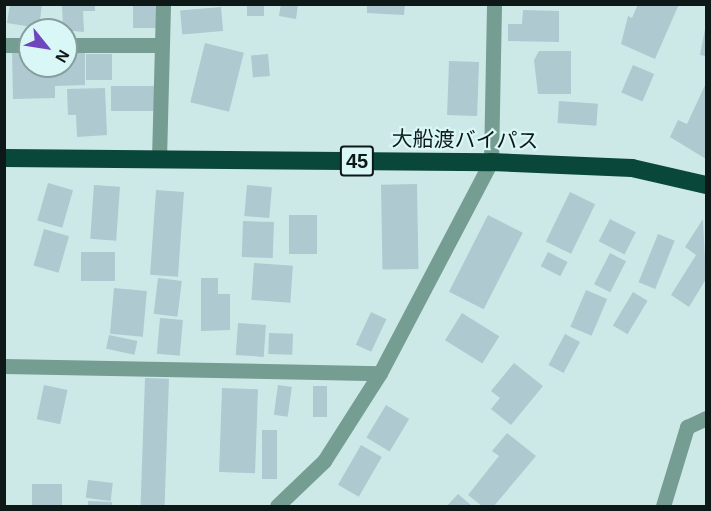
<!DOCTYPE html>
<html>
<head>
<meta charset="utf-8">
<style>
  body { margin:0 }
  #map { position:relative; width:711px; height:511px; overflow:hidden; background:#cce9e8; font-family:Helvetica,"Noto Sans JP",sans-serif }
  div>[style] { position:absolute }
  .building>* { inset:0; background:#aec9d0; transform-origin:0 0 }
  .minor>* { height:15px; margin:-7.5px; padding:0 7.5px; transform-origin:7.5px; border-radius:7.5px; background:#759d91 }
  .highway>* { height:18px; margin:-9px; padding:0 9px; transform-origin:9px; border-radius:9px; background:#09473a }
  span { translate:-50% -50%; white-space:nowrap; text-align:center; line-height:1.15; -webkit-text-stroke:4.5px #d9f7f6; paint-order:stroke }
  .shield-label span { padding:2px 4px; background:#d9f7f6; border:2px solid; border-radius:4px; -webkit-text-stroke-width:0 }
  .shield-label { font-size:20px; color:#0d1817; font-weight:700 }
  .street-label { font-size:21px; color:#0d1817 }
  .frame { position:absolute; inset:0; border:6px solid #0d1817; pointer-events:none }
  .north { position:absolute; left:18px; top:18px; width:60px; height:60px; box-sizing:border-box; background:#d9f7f6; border:2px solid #879e9d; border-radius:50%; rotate:120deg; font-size:16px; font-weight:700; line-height:24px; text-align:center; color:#0d1817 }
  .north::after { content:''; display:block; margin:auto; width:21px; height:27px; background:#6f46be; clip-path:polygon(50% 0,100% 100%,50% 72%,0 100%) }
</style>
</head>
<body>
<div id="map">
  <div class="building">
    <div style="clip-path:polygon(10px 4px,42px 4px,39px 28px,7px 23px)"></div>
    <div style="clip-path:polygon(62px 4px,95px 4px,95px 11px,83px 11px,84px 32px,63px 30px)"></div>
    <div style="left:133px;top:4px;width:24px;height:24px"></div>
    <div style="left:247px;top:4px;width:17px;height:12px"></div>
    <div style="clip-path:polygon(281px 4px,298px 4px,296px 19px,279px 16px)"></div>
    <div style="clip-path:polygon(367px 4px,405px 4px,404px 15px,367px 13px)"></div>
    <div style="clip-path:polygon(638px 4px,679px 4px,655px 59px,621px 44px,628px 16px,632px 18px)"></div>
    <div style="left:221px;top:7px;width:24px;height:41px;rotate:85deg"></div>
    <div style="clip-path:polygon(523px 10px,559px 11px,559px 42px,508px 41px,508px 24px,522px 24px)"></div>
    <div style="clip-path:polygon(705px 29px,706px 29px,706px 56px,700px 55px)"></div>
    <div style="left:205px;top:43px;width:40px;height:61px;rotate:14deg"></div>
    <div style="clip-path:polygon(66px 51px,85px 51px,85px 85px,55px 86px,55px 98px,13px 99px,12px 52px,30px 52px,30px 66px,66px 66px)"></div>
    <div style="clip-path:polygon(539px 51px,571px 51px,571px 94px,538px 94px,534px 60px)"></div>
    <div style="left:112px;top:54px;width:26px;height:26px;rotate:90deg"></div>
    <div style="left:268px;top:54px;width:22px;height:17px;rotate:85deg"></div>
    <div style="left:449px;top:61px;width:30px;height:54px;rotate:2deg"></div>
    <div style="left:633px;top:65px;width:23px;height:30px;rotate:23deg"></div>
    <div style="clip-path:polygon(706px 83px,706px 159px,670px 137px,678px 120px,687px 124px)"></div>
    <div style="left:111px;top:86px;width:44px;height:25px"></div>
    <div style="clip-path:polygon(105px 88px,107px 135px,77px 137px,76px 115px,68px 115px,67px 89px)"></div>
    <div style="left:559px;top:101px;width:39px;height:22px;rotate:4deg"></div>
    <div style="left:48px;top:183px;width:26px;height:39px;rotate:16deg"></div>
    <div style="left:417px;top:184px;width:85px;height:36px;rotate:89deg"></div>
    <div style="left:94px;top:185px;width:26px;height:54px;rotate:4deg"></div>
    <div style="left:247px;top:185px;width:25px;height:31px;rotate:5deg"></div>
    <div style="left:156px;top:190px;width:28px;height:85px;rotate:4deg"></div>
    <div style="left:570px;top:192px;width:28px;height:55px;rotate:26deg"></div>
    <div style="left:289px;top:215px;width:28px;height:39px"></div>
    <div style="left:488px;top:215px;width:39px;height:86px;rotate:27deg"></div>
    <div style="left:610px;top:219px;width:29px;height:25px;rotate:27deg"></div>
    <div style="clip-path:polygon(703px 219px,706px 279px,689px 307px,671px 295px,696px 255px,685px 247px)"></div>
    <div style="left:243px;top:221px;width:31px;height:36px;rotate:2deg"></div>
    <div style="left:44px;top:229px;width:26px;height:38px;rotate:16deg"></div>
    <div style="left:658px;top:234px;width:18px;height:52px;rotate:22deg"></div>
    <div style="left:81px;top:252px;width:34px;height:29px"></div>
    <div style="left:548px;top:252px;width:22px;height:16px;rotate:27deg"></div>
    <div style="left:610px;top:253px;width:18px;height:35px;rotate:27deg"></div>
    <div style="left:254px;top:263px;width:39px;height:37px;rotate:4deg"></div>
    <div style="left:158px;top:278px;width:24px;height:36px;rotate:7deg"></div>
    <div style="clip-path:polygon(201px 278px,218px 278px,218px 294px,230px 294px,230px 330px,201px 331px)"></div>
    <div style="left:114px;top:288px;width:33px;height:46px;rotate:5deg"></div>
    <div style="left:586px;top:290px;width:23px;height:40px;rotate:23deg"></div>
    <div style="left:633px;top:292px;width:17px;height:39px;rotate:31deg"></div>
    <div style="left:371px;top:312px;width:17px;height:36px;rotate:25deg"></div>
    <div style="left:462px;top:313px;width:44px;height:32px;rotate:32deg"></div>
    <div style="left:160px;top:318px;width:23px;height:36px;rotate:5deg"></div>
    <div style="left:238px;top:323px;width:28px;height:32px;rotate:4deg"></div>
    <div style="left:269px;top:333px;width:24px;height:21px;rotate:2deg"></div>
    <div style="left:565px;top:334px;width:17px;height:35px;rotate:28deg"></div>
    <div style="left:109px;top:335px;width:29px;height:14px;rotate:12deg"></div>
    <div style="clip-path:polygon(514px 363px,543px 386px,511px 425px,491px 409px,500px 398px,491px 391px)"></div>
    <div style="left:145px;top:378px;width:24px;height:128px;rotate:2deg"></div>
    <div style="left:44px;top:385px;width:24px;height:35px;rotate:12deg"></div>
    <div style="left:278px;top:385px;width:14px;height:30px;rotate:8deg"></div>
    <div style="left:313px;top:386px;width:14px;height:31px"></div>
    <div style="left:222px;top:388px;width:36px;height:84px;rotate:2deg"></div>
    <div style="left:386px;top:405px;width:27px;height:38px;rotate:31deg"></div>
    <div style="left:262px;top:430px;width:15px;height:49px"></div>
    <div style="clip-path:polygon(507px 433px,536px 456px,494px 506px,482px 506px,468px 495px,499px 456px,492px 451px)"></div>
    <div style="left:361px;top:445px;width:24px;height:46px;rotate:30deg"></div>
    <div style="left:88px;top:480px;width:25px;height:18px;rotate:7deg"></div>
    <div style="left:32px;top:484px;width:30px;height:22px"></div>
    <div style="clip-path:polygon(458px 494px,472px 506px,447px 506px)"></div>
    <div style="clip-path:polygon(88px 501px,112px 502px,112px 506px,88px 506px)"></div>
  </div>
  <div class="minor">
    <div style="left:4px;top:45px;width:26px"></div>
    <div style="left:66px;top:45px;width:96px"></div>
    <div style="left:159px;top:159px;width:155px;rotate:-88.5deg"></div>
    <div style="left:4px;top:366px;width:376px;rotate:1.1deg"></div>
    <div style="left:277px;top:506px;width:65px;rotate:-43.8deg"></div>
    <div style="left:324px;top:461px;width:104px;rotate:-57.5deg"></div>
    <div style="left:380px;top:373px;width:238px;rotate:-62.3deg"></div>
    <div style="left:491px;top:162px;width:158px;rotate:-88.9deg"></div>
    <div style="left:663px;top:506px;width:83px;rotate:-73.1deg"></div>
    <div style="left:687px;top:427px;width:21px;rotate:-25deg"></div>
  </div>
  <div class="highway">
    <div style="left:4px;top:158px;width:487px;rotate:0.5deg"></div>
    <div style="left:491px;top:162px;width:141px;rotate:2.4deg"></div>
    <div style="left:632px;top:168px;width:76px;rotate:12.9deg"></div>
  </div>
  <div class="shield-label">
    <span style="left:357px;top:161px">45</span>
  </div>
  <div class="street-label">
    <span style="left:465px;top:140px;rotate:1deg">大船渡バイパス</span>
  </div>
  <div class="frame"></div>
  <div class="north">N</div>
</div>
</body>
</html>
